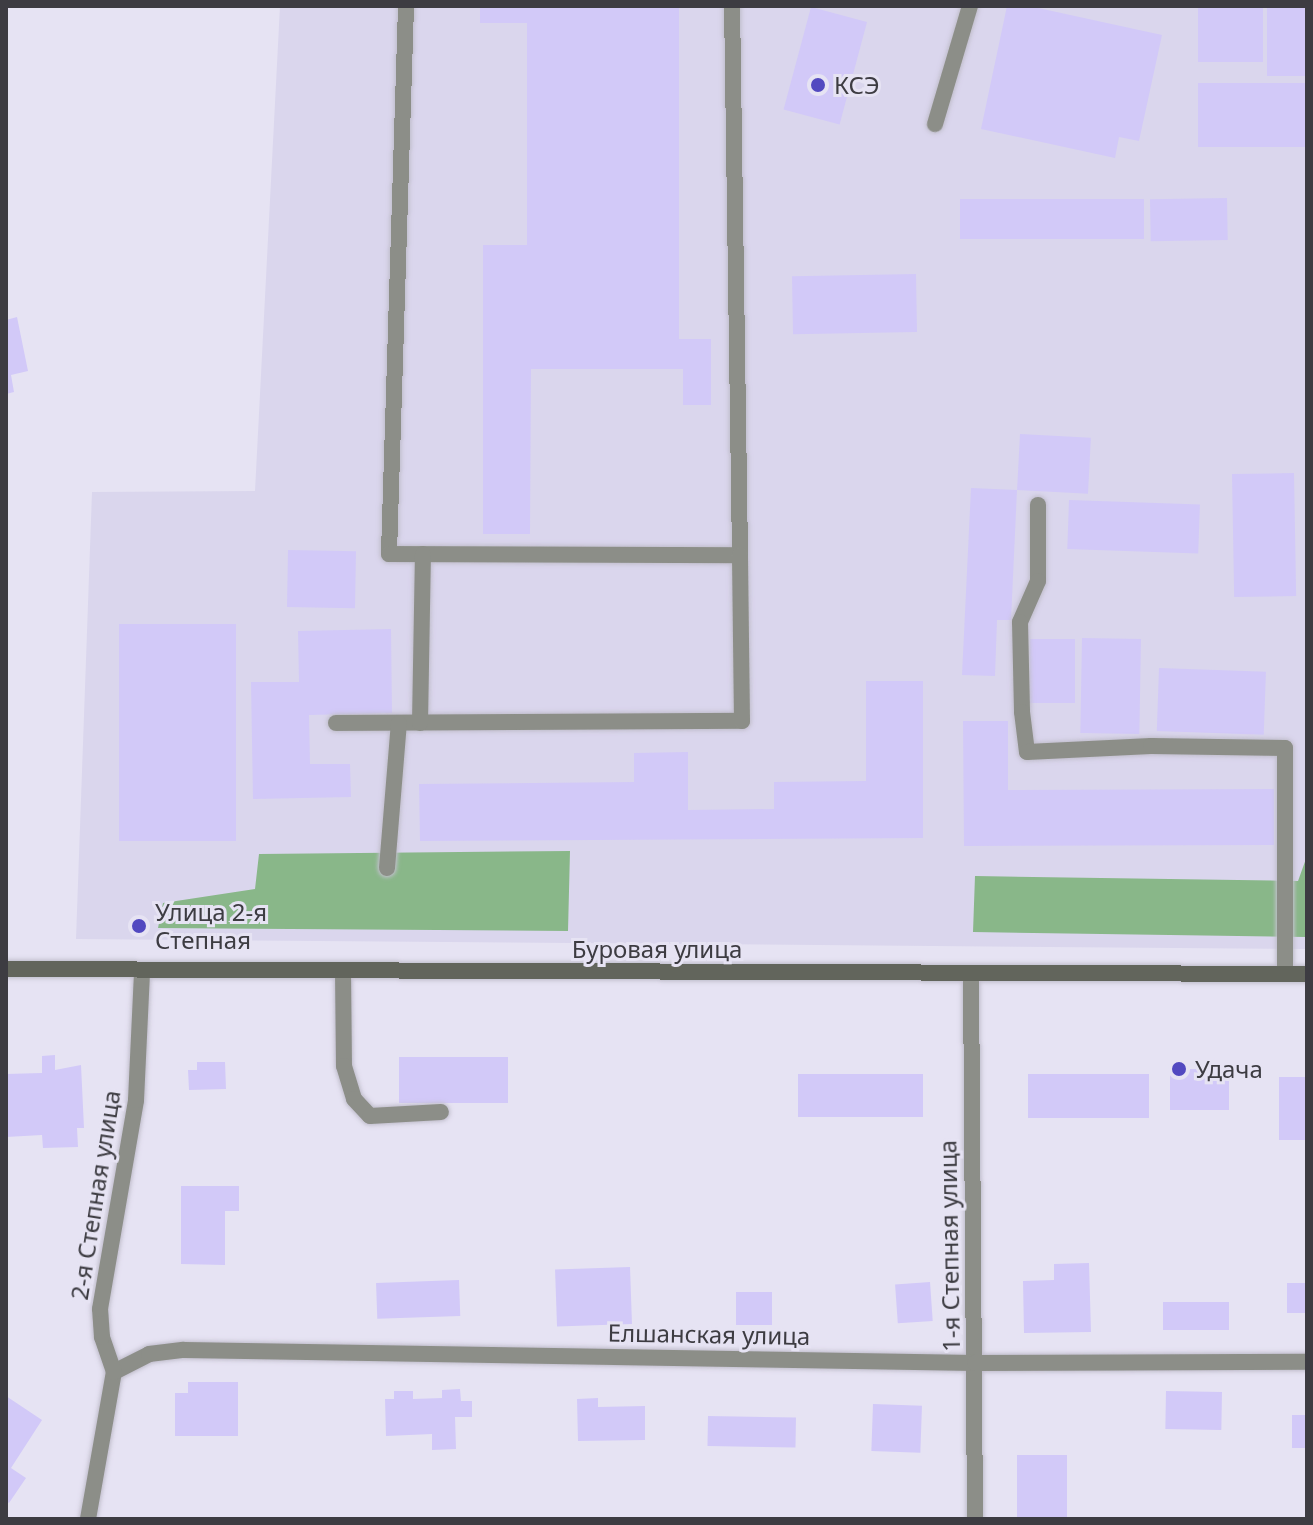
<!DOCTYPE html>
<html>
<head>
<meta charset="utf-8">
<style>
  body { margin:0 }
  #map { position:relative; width:1313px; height:1525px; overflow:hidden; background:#e6e3f3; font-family:"Noto Sans",sans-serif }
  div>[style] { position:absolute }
  .built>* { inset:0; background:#dad6ed }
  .forest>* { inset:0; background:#89b789 }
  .building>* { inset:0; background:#d2c9f8; transform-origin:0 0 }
  .roads { filter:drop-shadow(0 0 2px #c1becc) drop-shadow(0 0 2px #c1becc) }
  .service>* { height:16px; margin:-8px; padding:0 8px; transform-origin:8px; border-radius:8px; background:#8c8e88 }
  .minor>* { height:16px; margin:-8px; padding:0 8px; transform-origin:8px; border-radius:8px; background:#8c8e88 }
  .secondary>* { height:16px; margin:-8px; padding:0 8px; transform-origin:8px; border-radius:8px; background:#62655c }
  .dots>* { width:22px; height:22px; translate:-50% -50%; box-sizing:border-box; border:4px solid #e6e3f3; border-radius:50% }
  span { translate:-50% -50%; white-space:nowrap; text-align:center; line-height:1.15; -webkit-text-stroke:6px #e6e3f3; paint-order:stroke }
  .poi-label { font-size:24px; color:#3d3c42 }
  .left { translate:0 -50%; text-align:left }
  .street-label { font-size:24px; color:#3d3c42 }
  .frame { position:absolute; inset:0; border:8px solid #3d3c42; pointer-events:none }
</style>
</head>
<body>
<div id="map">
  <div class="built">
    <div style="clip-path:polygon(280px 6px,1307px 6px,1307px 949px,76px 939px,92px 492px,255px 491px)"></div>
  </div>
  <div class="forest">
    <div style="clip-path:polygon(570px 851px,568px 931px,158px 928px,163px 903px,255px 889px,259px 854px)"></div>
    <div style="clip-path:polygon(1307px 856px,1307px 937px,973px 932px,975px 876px,1298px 881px)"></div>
  </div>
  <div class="building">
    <div style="clip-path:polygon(480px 6px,679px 6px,679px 339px,711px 339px,711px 405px,683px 405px,683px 369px,531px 369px,530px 534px,483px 534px,483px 245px,527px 245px,527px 23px,480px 23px)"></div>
    <div style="clip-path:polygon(1007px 6px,1029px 6px,1162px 35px,1139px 141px,1119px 137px,1115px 158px,981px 129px)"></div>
    <div style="left:1198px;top:6px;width:65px;height:56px"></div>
    <div style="left:1267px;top:6px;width:40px;height:70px"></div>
    <div style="left:811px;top:7px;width:58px;height:106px;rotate:15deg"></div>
    <div style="left:1307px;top:83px;width:64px;height:109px;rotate:90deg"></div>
    <div style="left:1227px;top:198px;width:42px;height:77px;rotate:89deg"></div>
    <div style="left:1144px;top:199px;width:40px;height:184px;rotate:90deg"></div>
    <div style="left:916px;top:274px;width:58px;height:124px;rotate:89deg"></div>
    <div style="clip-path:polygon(17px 317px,28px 371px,11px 375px,14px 392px,6px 394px,6px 320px)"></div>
    <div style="left:1020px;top:434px;width:71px;height:56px;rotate:3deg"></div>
    <div style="left:1294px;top:473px;width:123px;height:62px;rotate:89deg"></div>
    <div style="clip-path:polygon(971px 488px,1017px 490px,1011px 620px,997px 620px,995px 676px,962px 675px)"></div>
    <div style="left:1069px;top:500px;width:131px;height:49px;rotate:2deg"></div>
    <div style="left:288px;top:550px;width:68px;height:57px;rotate:1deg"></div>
    <div style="left:236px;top:624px;width:217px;height:117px;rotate:90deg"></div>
    <div style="clip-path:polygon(391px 629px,392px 713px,309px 715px,310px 764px,350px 764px,351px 797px,253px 799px,251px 682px,299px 682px,298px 631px)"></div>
    <div style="left:1082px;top:638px;width:59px;height:95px;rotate:1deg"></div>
    <div style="left:1030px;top:639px;width:45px;height:64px"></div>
    <div style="left:1159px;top:668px;width:107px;height:63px;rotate:2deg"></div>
    <div style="clip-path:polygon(866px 681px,923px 681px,923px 838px,420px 841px,419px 784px,634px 782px,634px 753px,688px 752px,688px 810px,774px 809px,774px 782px,866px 781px)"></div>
    <div style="clip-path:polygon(963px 721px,1008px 721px,1008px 790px,1274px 789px,1274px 845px,964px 846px)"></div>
    <div style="clip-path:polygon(55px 1055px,55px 1070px,81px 1065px,84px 1128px,77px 1128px,78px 1147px,43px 1148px,42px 1135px,6px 1137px,6px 1074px,42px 1073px,42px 1056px)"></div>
    <div style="left:508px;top:1057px;width:46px;height:109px;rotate:90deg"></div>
    <div style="clip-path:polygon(197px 1062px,225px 1062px,226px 1089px,189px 1090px,188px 1070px,197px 1070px)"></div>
    <div style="left:1170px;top:1069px;width:59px;height:41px"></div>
    <div style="left:798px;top:1074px;width:125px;height:43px"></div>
    <div style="left:1028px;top:1074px;width:121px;height:44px"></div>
    <div style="left:1279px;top:1077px;width:28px;height:63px"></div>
    <div style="clip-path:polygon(181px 1186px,239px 1186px,239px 1211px,225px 1211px,225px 1265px,181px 1264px)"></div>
    <div style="clip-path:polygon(1089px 1263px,1091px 1332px,1024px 1333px,1023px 1281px,1054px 1280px,1054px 1264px)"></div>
    <div style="left:630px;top:1267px;width:57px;height:75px;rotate:88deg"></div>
    <div style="left:459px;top:1280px;width:36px;height:83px;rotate:88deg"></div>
    <div style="left:930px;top:1282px;width:39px;height:35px;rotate:86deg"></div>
    <div style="left:1307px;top:1283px;width:30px;height:20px;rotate:90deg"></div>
    <div style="left:736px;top:1292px;width:36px;height:33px"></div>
    <div style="left:1229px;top:1302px;width:28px;height:66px;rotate:90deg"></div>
    <div style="clip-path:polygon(188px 1382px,238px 1382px,238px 1436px,175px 1436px,175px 1393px,188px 1393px)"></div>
    <div style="clip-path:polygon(460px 1389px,461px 1401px,472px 1401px,472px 1417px,455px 1417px,456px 1449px,432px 1450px,432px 1434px,386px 1436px,385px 1399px,394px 1399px,394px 1391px,413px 1391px,413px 1399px,442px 1398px,442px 1390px)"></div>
    <div style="left:1166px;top:1391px;width:56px;height:38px;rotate:1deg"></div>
    <div style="clip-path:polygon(6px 1396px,42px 1420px,11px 1468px,26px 1478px,9px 1503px,6px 1501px)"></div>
    <div style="clip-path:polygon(598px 1398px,598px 1407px,645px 1406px,645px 1440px,578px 1441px,577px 1399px)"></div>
    <div style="left:873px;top:1404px;width:49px;height:47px;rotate:2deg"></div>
    <div style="left:1292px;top:1415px;width:15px;height:33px"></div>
    <div style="left:708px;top:1416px;width:88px;height:30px;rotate:1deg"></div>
    <div style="left:1017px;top:1455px;width:50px;height:64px"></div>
  </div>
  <div class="roads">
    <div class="service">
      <div style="left:406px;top:6px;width:548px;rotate:91.78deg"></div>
      <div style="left:389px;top:554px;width:351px;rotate:0.2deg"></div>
      <div style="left:740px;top:555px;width:549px;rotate:-90.83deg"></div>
      <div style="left:935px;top:124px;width:123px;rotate:-73.5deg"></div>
      <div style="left:1038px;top:505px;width:76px;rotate:90deg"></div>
      <div style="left:1038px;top:581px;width:45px;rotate:113.7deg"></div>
      <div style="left:1020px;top:622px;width:90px;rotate:88.7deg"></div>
      <div style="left:1022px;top:712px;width:40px;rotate:82.9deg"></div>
      <div style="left:1027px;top:752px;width:124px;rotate:-2.8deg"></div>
      <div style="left:1151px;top:746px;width:134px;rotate:0.9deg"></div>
      <div style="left:1285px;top:748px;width:226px;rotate:90deg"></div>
      <div style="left:336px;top:723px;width:406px;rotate:-0.3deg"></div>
      <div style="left:742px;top:721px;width:166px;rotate:-90.7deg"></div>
      <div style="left:420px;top:723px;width:169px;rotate:-89deg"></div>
      <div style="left:387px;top:868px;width:145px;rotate:-85.3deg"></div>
      <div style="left:343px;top:971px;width:95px;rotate:89.4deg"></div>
      <div style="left:344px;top:1066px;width:34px;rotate:73deg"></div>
      <div style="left:354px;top:1099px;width:23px;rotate:47deg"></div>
      <div style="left:370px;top:1116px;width:71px;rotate:-3.2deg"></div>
    </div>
    <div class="minor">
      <div style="left:971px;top:974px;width:545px;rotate:89.58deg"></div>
      <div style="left:114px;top:1372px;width:39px;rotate:-27deg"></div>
      <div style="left:149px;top:1354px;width:35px;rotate:-7deg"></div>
      <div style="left:184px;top:1350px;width:791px;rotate:0.94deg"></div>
      <div style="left:975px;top:1363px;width:332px;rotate:-0.2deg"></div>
      <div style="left:88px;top:1519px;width:149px;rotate:-80deg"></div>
      <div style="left:114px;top:1372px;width:37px;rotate:-109deg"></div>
      <div style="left:102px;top:1337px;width:28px;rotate:-94deg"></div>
      <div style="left:100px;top:1309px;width:212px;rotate:-80.2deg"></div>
      <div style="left:136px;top:1100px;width:129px;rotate:-87.3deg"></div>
    </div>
    <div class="secondary">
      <div style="left:6px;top:969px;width:1301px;rotate:0.22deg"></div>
    </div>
  </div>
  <div class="dots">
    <div style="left:818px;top:85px;background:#5249c0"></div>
    <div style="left:139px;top:926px;background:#5249c0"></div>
    <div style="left:1179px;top:1069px;background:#5249c0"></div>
  </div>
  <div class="poi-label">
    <span class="left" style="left:834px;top:85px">КСЭ</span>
    <span class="left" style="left:155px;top:926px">Улица 2-я<br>Степная</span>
    <span class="left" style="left:1195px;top:1069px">Удача</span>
  </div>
  <div class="street-label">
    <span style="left:657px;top:949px">Буровая улица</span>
    <span style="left:95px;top:1195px;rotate:-81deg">2-я Степная улица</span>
    <span style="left:949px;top:1246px;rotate:-91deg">1-я Степная улица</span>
    <span style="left:709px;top:1334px;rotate:1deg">Елшанская улица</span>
  </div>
  <div class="frame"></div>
</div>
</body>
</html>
